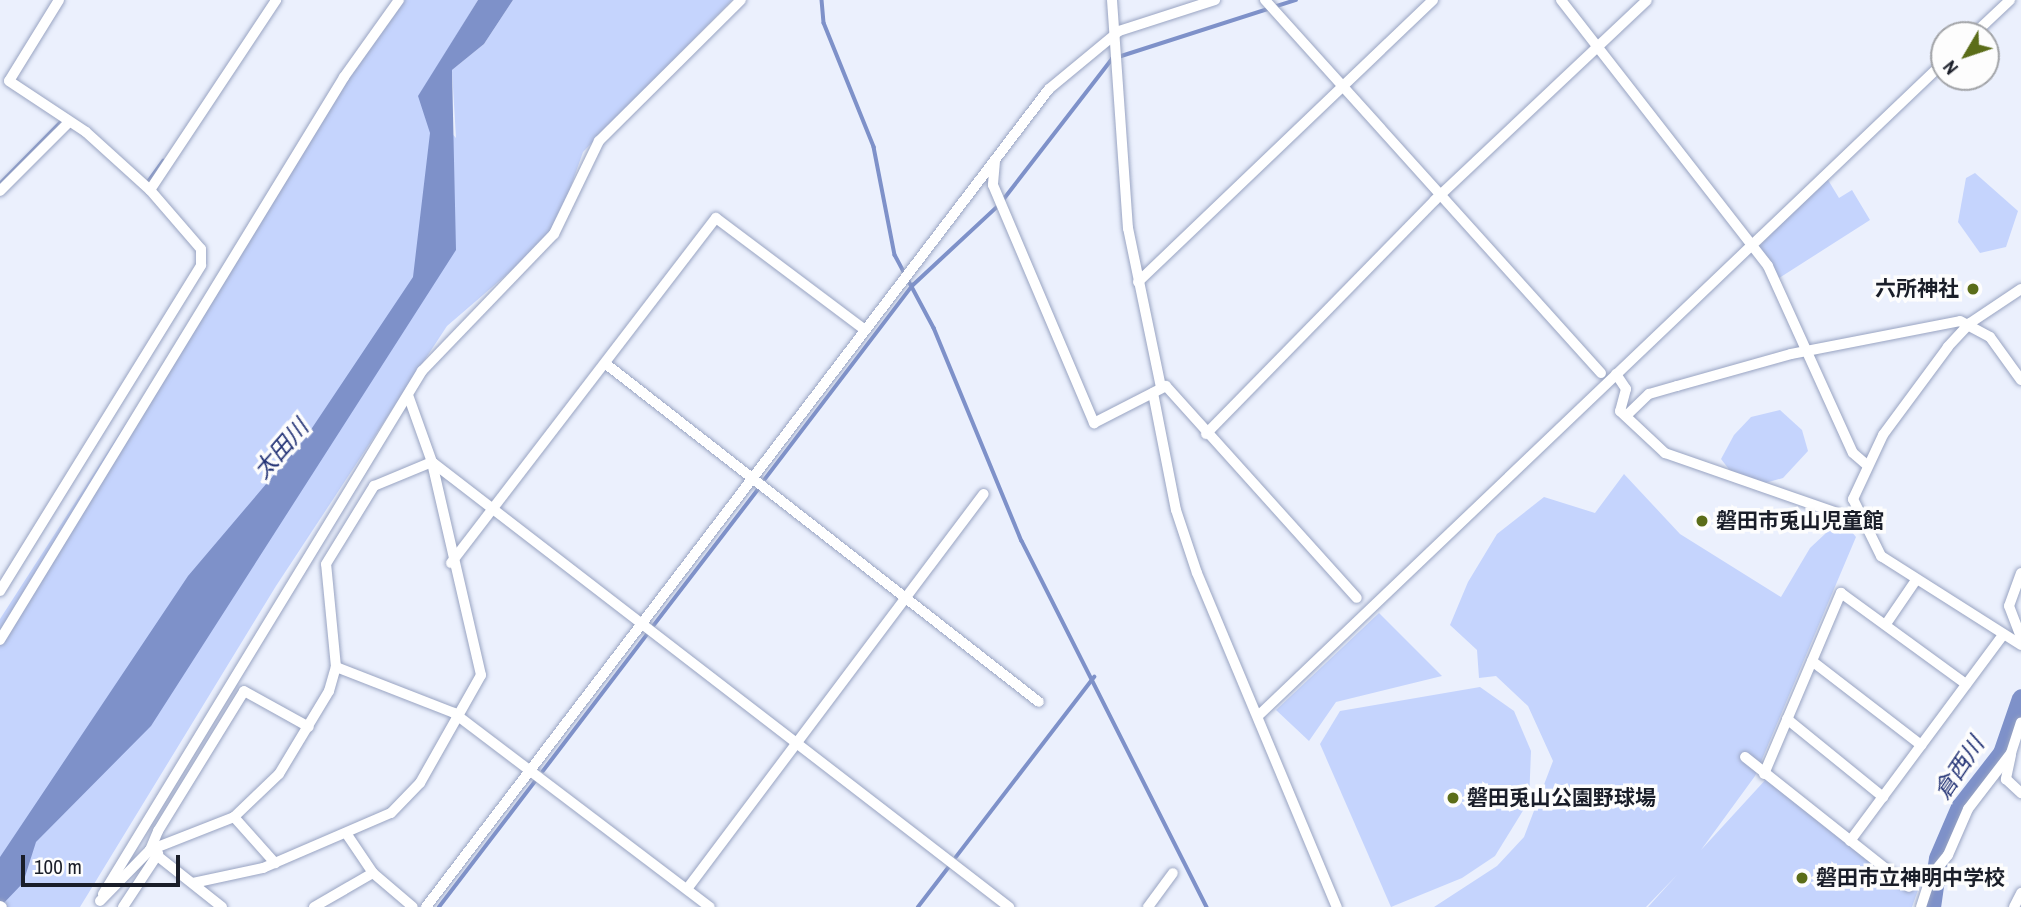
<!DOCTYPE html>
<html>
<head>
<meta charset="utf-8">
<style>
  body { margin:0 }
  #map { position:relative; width:2021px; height:907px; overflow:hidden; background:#ebf0fd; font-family:"Archivo Narrow","Noto Sans JP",sans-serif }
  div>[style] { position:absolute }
  .green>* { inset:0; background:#c5d4fd }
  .water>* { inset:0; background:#7e91c9 }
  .stream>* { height:3.5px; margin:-1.75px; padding:0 1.75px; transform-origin:1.75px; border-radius:1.75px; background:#7e91c9 }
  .river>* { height:19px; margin:-9.5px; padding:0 9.5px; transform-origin:9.5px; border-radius:9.5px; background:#7e91c9 }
  .roads { filter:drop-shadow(0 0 2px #99a4c2) drop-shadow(0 0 2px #99a4c2) }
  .minor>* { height:10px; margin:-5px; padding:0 5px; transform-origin:5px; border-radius:5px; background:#fff }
  .dots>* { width:19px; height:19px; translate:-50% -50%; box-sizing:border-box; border:4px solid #fdfdfd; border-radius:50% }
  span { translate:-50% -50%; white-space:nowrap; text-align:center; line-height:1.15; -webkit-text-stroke:7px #fdfdfd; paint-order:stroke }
  .poi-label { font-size:21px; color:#1a1e29; font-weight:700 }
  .right { translate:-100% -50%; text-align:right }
  .left { translate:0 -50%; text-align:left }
  .water-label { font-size:23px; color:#223275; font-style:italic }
  .north { position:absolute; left:1930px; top:21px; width:70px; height:70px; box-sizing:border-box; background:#fdfdfd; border:2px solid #a2a4a8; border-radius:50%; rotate:231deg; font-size:19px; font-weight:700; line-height:28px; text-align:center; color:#1a1e29 }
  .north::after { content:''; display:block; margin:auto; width:24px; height:32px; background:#5b6d19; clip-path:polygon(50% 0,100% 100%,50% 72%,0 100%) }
  .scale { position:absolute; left:21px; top:855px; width:159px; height:32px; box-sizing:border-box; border:4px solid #1a1e29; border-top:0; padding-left:9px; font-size:21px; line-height:24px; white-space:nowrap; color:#1a1e29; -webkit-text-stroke:5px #fdfdfd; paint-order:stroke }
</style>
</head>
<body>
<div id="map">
  <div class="green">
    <div style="clip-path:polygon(399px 0,478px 0,419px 96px,456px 138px,452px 70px,484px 44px,513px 0,732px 0,583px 152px,554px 234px,447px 326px,276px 586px,80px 907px,0 907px,0 619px)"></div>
    <div style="clip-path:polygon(1975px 173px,2018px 211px,2006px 247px,1980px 253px,1958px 222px,1966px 178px)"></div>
    <div style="clip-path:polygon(1825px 175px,1839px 198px,1852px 190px,1870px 220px,1776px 280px,1756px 250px)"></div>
    <div style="clip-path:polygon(1780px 410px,1802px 430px,1808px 451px,1783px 478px,1765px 483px,1735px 477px,1721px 459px,1734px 435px,1751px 417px)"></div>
    <div style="clip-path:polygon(1624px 474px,1680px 534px,1781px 597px,1810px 548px,1841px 519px,1856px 537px,1755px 776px,1701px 850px,1768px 777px,1918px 890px,1912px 907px,1648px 907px,1677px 875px,1646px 907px,1434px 907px,1497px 866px,1524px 837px,1553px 761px,1528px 706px,1496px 676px,1479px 678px,1477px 650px,1450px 625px,1468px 582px,1497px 534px,1544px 497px,1595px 513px)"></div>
    <div style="clip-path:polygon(1379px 613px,1442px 676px,1336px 702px,1309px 741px,1276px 710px)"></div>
    <div style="clip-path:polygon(1480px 687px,1514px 711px,1531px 751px,1529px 801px,1495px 856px,1462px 878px,1391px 907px,1320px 744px,1340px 711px)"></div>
  </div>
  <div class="water">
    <div style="clip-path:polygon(478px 0,513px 0,484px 44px,452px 70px,456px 250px,151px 726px,36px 842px,23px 883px,0 907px,0 857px,188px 576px,306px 437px,413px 277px,430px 133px,418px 96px)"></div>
  </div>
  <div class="stream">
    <div style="left:822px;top:0;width:23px;rotate:85deg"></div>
    <div style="left:824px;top:23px;width:134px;rotate:68deg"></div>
    <div style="left:874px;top:147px;width:110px;rotate:79deg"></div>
    <div style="left:895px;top:255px;width:83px;rotate:61.9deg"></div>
    <div style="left:934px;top:328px;width:230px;rotate:67.6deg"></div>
    <div style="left:1022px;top:541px;width:410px;rotate:63.2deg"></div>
    <div style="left:148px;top:182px;width:26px;rotate:-54deg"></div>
    <div style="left:0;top:184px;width:88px;rotate:-45.5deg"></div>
    <div style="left:1003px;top:200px;width:178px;rotate:-52.3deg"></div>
    <div style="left:1112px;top:59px;width:193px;rotate:-17.8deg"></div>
    <div style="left:765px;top:479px;width:244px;rotate:-52.7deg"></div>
    <div style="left:913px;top:285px;width:116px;rotate:-42.9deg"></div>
    <div style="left:654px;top:625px;width:173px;rotate:-52.5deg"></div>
    <div style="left:543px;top:771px;width:173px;rotate:-52.7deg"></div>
    <div style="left:956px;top:857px;width:227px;rotate:-52.5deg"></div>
    <div style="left:439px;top:907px;width:160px;rotate:-52.6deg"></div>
    <div style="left:918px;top:907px;width:54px;rotate:-52.5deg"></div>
  </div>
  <div class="river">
    <div style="left:1931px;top:907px;width:49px;rotate:-81.9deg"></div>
    <div style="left:1938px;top:858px;width:56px;rotate:-66.7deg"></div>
    <div style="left:1960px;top:807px;width:68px;rotate:-52.1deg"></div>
    <div style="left:2002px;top:753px;width:58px;rotate:-70.9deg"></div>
  </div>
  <div class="roads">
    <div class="minor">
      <div style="left:59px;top:0;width:95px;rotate:121.7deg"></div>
      <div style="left:9px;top:81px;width:92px;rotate:33.5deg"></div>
      <div style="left:86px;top:132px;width:86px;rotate:42.2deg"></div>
      <div style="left:1112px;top:0;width:229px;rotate:86deg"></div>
      <div style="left:1128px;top:228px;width:163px;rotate:78.3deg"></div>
      <div style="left:1265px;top:0;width:502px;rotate:47.99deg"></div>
      <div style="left:1561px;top:0;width:337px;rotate:52.1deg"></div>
      <div style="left:1768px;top:266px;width:205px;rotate:65.6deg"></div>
      <div style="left:1853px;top:453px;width:18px;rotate:41deg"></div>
      <div style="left:1973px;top:35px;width:51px;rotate:-43.4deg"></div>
      <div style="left:995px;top:161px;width:24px;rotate:95deg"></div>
      <div style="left:993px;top:185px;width:259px;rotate:67deg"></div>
      <div style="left:1094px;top:423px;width:81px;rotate:-27.2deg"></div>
      <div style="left:1166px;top:386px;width:285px;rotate:48deg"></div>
      <div style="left:0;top:191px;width:98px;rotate:-45deg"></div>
      <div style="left:1138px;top:282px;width:408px;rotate:-43.7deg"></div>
      <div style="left:2021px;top:289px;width:61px;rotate:146.3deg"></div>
      <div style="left:1970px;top:323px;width:33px;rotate:133deg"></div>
      <div style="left:1948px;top:347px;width:109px;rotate:126.5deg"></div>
      <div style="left:1883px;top:435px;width:71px;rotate:115.1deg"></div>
      <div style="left:1853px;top:499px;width:64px;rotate:63.8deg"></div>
      <div style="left:1881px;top:556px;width:166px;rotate:32.4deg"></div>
      <div style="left:606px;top:364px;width:549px;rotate:37.98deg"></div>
      <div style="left:1616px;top:374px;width:18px;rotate:56deg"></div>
      <div style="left:1626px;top:389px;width:23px;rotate:105deg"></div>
      <div style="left:1620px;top:411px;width:62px;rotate:43deg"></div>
      <div style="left:1665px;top:453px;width:182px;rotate:19.2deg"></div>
      <div style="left:1153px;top:393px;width:119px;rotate:78.9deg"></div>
      <div style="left:1176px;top:510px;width:66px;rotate:71.6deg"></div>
      <div style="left:1197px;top:573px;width:362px;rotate:67.3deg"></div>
      <div style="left:1626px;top:416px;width:32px;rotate:-44deg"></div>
      <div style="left:1649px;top:394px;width:29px;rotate:-16deg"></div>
      <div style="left:1677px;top:386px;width:118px;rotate:-15.7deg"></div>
      <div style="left:1791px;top:354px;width:172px;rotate:-11deg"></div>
      <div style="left:1960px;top:321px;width:34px;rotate:28deg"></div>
      <div style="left:1990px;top:337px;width:53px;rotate:54.2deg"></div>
      <div style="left:1206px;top:434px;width:327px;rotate:-45.6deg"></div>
      <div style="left:1435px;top:200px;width:291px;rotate:-43.3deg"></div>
      <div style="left:451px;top:563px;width:435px;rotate:-52.5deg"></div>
      <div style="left:716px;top:218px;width:186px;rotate:36.9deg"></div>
      <div style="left:2021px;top:573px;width:35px;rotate:110deg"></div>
      <div style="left:2009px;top:606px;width:33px;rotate:69deg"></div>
      <div style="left:0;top:591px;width:383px;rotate:-58.3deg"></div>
      <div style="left:201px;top:265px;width:16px;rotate:-90deg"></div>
      <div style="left:201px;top:249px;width:78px;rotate:-130.8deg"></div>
      <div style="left:150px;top:190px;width:228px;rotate:-56.4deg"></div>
      <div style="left:1886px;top:624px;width:53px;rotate:-55.7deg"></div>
      <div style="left:0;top:640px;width:660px;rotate:-58.57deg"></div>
      <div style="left:344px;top:77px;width:95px;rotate:-54.5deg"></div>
      <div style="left:1812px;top:661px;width:138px;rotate:37.6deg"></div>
      <div style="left:336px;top:667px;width:127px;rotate:21.3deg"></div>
      <div style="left:454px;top:713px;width:321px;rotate:37.2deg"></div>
      <div style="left:1258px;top:716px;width:948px;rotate:-43.63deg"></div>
      <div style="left:1787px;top:719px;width:124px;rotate:39.1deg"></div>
      <div style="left:2011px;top:755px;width:25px;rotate:102deg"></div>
      <div style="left:2006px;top:779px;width:21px;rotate:43deg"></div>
      <div style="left:1745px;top:757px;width:209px;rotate:38.4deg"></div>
      <div style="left:1764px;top:774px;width:197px;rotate:-67deg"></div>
      <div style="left:1841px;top:593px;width:155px;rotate:36.1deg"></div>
      <div style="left:234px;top:817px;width:62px;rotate:48.3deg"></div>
      <div style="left:348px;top:836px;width:45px;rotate:56deg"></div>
      <div style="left:373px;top:873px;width:52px;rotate:40.4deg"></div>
      <div style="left:1850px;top:841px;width:255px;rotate:-53.4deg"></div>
      <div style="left:193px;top:883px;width:72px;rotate:-12.1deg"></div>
      <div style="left:263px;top:868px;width:139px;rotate:-23.3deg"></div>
      <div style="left:391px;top:813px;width:42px;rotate:-46deg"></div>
      <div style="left:420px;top:783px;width:124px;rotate:-60.5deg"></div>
      <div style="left:481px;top:675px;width:219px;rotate:-103deg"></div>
      <div style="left:432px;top:462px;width:71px;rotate:-109.7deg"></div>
      <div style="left:687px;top:889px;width:494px;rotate:-53.1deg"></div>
      <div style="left:103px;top:894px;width:613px;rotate:-58.62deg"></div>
      <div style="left:422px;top:371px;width:190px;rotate:-46.1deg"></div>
      <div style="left:554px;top:234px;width:103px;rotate:-64.2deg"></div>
      <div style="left:599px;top:141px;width:200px;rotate:-44.8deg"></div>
      <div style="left:100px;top:901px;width:71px;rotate:-45.6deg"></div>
      <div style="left:150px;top:850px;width:90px;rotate:-21.4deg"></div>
      <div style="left:234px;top:817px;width:62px;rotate:-43.7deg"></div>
      <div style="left:279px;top:774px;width:97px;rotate:-58.9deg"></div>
      <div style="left:329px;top:691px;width:25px;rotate:-74deg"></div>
      <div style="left:336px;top:667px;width:103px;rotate:-95.5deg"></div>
      <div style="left:326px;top:564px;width:92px;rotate:-58.4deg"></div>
      <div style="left:374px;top:486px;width:63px;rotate:-22.5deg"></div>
      <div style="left:432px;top:462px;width:729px;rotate:37.64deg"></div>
      <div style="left:0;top:906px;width:2px;rotate:27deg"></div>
      <div style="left:123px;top:907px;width:64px;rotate:-56.6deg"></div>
      <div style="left:222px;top:907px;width:92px;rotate:-141.6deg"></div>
      <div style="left:150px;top:850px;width:21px;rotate:-67deg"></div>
      <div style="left:158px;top:831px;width:164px;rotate:-58.4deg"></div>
      <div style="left:244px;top:691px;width:74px;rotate:29deg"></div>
      <div style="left:314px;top:907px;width:68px;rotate:-30deg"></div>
      <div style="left:426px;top:907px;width:1028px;rotate:-52.71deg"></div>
      <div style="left:1049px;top:89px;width:91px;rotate:-39.6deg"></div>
      <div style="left:1119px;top:31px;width:101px;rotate:-17.9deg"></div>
      <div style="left:1148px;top:907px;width:42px;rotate:-53.7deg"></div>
      <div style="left:1921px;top:907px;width:33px;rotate:-72deg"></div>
      <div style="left:1931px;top:876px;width:27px;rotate:-51deg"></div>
      <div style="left:1948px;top:855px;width:50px;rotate:-66.5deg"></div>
      <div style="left:1968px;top:809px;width:71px;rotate:-52.5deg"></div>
      <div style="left:2011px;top:753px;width:32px;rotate:-72deg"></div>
      <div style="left:2014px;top:907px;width:16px;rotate:-63deg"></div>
    </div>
  </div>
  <div class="dots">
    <div style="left:1973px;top:289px;background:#5b6d19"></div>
    <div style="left:1702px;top:521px;background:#5b6d19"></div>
    <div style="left:1453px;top:798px;background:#5b6d19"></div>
    <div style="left:1802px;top:878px;background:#5b6d19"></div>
  </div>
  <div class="poi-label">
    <span class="right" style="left:1959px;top:289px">六所神社</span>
    <span class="left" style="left:1716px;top:521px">磐田市兎山児童館</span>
    <span class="left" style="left:1467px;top:798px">磐田兎山公園野球場</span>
    <span class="left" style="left:1816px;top:878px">磐田市立神明中学校</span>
  </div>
  <div class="water-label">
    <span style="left:281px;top:449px;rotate:-49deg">太田川</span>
    <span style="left:1959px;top:768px;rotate:-56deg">倉西川</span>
  </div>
  <div class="north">N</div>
  <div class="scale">100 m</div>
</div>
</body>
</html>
